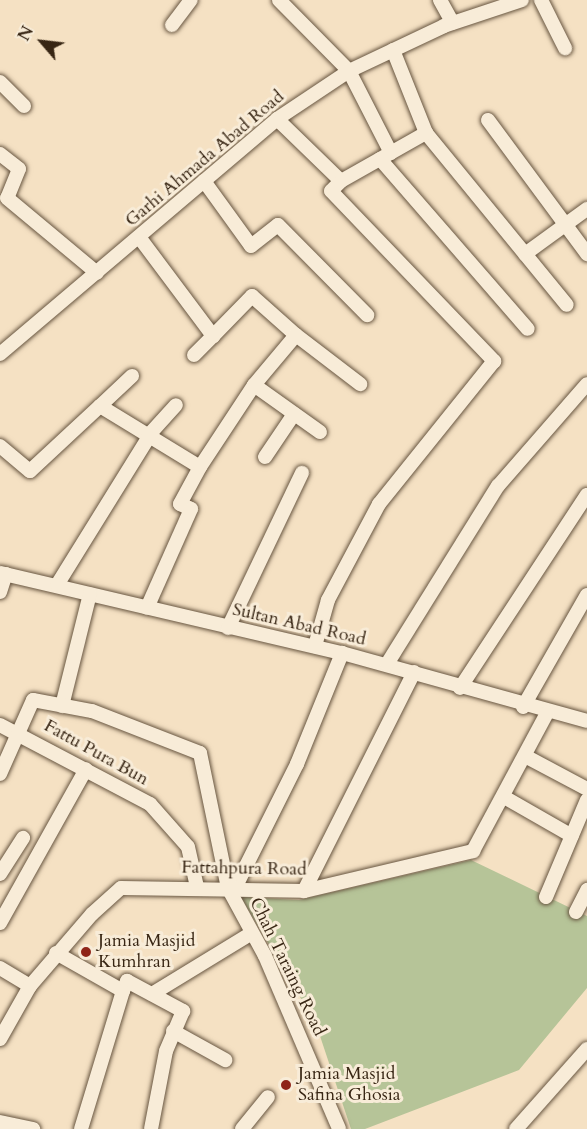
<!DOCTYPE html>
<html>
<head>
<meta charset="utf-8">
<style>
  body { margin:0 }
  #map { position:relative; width:587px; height:1129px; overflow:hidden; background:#f5e1c3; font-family:Cardo,serif }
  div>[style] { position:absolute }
  .green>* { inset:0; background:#b6c498 }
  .roads { filter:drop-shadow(0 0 2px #675540) drop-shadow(0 0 2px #675540) }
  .minor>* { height:14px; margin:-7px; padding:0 7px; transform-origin:7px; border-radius:7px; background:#f8ecd8 }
  .dots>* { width:16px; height:16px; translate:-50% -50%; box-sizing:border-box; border:3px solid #f8ecd8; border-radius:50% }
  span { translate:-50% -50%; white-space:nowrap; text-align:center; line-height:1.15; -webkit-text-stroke:6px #f8ecd8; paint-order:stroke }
  .street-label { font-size:18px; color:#382614 }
  .poi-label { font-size:18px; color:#382614 }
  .left { translate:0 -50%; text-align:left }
  .north { position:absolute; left:12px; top:12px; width:60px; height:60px; -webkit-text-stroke:4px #f8ecd8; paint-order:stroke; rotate:298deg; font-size:16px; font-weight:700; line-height:24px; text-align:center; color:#382614 }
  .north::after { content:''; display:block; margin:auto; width:21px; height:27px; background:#382614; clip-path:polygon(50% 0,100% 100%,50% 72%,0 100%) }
</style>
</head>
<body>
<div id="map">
  <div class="green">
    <div style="clip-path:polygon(471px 860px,587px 916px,587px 988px,519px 1070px,365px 1129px,351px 1129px,316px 1024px,241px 897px,299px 900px)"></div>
  </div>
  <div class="roads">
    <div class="minor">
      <div style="left:279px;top:0;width:100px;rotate:45.4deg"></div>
      <div style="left:349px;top:71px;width:92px;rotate:62.9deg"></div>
      <div style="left:440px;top:0;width:26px;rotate:61deg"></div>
      <div style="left:541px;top:0;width:54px;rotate:63.4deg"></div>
      <div style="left:172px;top:25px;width:31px;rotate:-53deg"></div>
      <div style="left:393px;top:50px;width:89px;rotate:68.3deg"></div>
      <div style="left:426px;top:133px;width:222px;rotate:50.7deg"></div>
      <div style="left:0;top:82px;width:34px;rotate:45deg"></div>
      <div style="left:277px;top:119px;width:89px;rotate:44.1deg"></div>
      <div style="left:341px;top:181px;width:14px;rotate:135deg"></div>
      <div style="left:331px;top:191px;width:236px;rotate:46.2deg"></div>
      <div style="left:494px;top:361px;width:184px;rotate:128.8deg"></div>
      <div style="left:379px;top:504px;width:109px;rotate:118deg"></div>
      <div style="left:328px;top:600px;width:48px;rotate:105.8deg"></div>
      <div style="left:488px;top:120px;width:167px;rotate:53.5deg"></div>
      <div style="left:0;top:154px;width:24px;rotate:38deg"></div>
      <div style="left:19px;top:169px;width:31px;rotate:112deg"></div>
      <div style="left:7px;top:198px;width:117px;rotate:39.8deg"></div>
      <div style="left:380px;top:159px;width:225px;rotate:49deg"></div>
      <div style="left:204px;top:181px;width:80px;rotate:54.1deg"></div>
      <div style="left:251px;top:246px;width:34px;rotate:-38deg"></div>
      <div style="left:278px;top:225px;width:127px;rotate:45.3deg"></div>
      <div style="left:341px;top:181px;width:98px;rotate:-29.5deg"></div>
      <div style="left:139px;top:237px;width:124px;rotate:53.2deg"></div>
      <div style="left:213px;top:336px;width:56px;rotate:-45.7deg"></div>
      <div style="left:252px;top:296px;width:59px;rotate:41.6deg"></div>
      <div style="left:525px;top:254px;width:77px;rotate:-36deg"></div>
      <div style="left:0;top:354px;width:363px;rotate:-40.3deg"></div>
      <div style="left:277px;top:119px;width:87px;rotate:-33.7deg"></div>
      <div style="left:349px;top:71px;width:105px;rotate:-25.3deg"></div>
      <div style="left:444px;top:26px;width:82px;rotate:-18.4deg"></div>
      <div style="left:194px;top:355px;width:27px;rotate:-45deg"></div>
      <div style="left:254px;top:385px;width:81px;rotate:35.5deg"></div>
      <div style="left:100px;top:406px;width:44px;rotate:-43.2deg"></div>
      <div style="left:147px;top:437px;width:43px;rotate:-47.8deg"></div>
      <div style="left:0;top:446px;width:39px;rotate:40deg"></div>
      <div style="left:30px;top:471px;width:96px;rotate:-42.9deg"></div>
      <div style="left:100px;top:406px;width:117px;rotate:31.4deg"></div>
      <div style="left:200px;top:467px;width:42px;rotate:118.4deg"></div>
      <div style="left:180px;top:504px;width:12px;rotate:24deg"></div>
      <div style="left:191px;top:509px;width:108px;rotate:114deg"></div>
      <div style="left:265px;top:457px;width:52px;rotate:-56deg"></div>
      <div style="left:200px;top:467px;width:98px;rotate:-56.6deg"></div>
      <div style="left:254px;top:385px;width:65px;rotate:-50deg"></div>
      <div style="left:296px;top:335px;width:81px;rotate:37.4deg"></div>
      <div style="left:0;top:573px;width:351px;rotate:13.2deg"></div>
      <div style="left:342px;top:653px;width:254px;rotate:15.5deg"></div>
      <div style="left:57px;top:585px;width:173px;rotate:-58.2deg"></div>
      <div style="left:0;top:592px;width:19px;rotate:-72deg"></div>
      <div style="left:228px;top:628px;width:172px;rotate:-64.5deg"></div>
      <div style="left:387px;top:664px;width:210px;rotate:-58.1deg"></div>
      <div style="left:498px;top:486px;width:135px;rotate:-48.9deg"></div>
      <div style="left:460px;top:688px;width:231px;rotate:-56.7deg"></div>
      <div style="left:62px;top:706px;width:115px;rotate:-76deg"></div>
      <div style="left:523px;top:707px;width:129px;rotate:-60.3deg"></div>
      <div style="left:0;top:725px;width:170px;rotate:27.8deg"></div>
      <div style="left:150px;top:804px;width:57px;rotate:48.5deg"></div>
      <div style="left:188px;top:847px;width:41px;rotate:77.3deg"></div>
      <div style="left:525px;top:756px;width:70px;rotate:28deg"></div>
      <div style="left:0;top:774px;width:81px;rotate:-66deg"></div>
      <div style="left:33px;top:700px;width:60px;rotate:10.6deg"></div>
      <div style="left:92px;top:711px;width:116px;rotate:21.3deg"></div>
      <div style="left:200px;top:753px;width:138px;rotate:78.3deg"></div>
      <div style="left:228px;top:888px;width:77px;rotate:61.4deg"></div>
      <div style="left:265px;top:956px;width:188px;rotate:66.8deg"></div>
      <div style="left:504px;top:797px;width:78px;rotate:29.8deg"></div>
      <div style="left:0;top:874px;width:43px;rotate:-57.4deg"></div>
      <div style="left:235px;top:888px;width:139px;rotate:-63.4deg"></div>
      <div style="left:297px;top:764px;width:120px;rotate:-67.9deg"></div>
      <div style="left:304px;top:891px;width:245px;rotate:-63.3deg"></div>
      <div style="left:546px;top:897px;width:105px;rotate:-67.1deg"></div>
      <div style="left:576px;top:912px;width:25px;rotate:-63deg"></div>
      <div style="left:0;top:923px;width:176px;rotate:-60.8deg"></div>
      <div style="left:56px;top:953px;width:77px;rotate:29.6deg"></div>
      <div style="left:123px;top:991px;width:11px;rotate:-68deg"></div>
      <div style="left:127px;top:981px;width:64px;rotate:28.2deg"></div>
      <div style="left:183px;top:1011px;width:43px;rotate:113deg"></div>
      <div style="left:166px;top:1051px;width:79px;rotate:100.9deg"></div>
      <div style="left:0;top:968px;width:35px;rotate:31deg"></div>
      <div style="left:152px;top:994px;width:117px;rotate:-31.4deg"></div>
      <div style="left:173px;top:1031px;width:60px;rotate:29.1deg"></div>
      <div style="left:0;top:1039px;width:61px;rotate:-60.5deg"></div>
      <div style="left:30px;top:986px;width:95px;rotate:-49.3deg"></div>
      <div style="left:92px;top:914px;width:39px;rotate:-42deg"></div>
      <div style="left:121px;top:888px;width:183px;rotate:0.9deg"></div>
      <div style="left:304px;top:891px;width:174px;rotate:-13.3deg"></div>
      <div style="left:473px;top:851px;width:157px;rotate:-61.8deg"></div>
      <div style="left:0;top:1122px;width:34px;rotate:12deg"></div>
      <div style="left:81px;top:1129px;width:144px;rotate:-73.1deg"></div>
      <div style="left:242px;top:1129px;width:41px;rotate:-50.9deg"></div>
      <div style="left:516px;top:1129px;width:107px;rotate:-48.4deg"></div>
    </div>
  </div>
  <div class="dots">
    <div style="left:86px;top:952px;background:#8f2418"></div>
    <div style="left:286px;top:1085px;background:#8f2418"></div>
  </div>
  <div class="street-label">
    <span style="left:205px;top:159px;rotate:-40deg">Garhi Ahmada Abad Road</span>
    <span style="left:299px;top:625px;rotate:13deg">Sultan Abad Road</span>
    <span style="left:96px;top:753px;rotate:29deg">Fattu Pura Bun</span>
    <span style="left:244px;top:869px;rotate:1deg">Fattahpura Road</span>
    <span style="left:287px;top:967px;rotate:64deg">Chah Taraing Road</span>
  </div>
  <div class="poi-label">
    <span class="left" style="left:98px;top:952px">Jamia Masjid<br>Kumhran</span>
    <span class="left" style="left:298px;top:1085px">Jamia Masjid<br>Safina Ghosia</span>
  </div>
  <div class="north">N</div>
</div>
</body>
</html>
